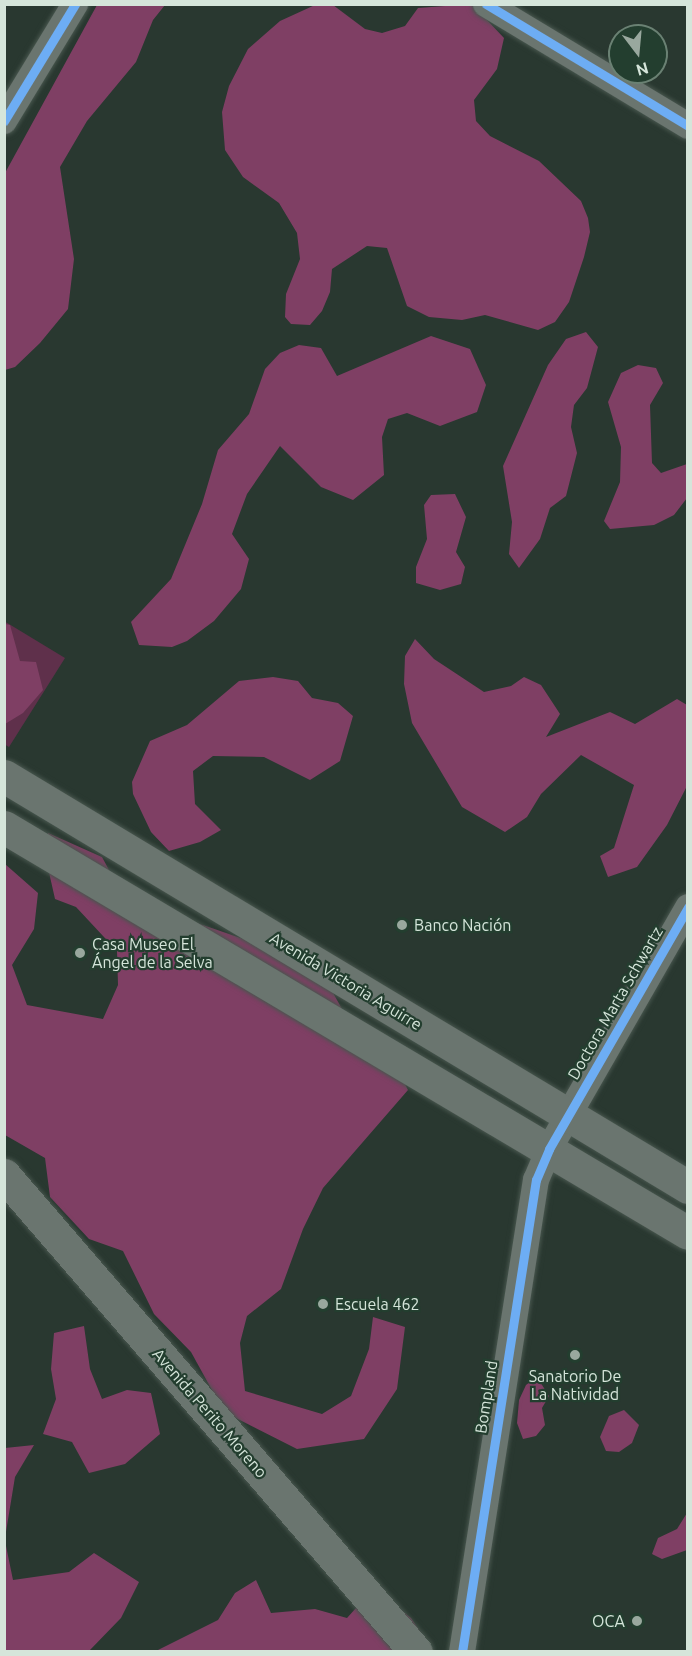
<!DOCTYPE html>
<html>
<head>
<meta charset="utf-8">
<style>
  body { margin:0 }
  #map { position:relative; width:692px; height:1656px; overflow:hidden; background:#293830; font-family:Ubuntu,sans-serif }
  div>[style] { position:absolute }
  .green>* { inset:0; background:#5f304b }
  .forest>* { inset:0; background:#7f3f64 }
  .roads { filter:drop-shadow(0 0 2px #48564e) drop-shadow(0 0 2px #48564e) }
  .minor>* { height:26px; margin:-13px; padding:0 13px; transform-origin:13px; border-radius:13px; background:#6a756f }
  .secondary>* { height:33px; margin:-16.5px; padding:0 16.5px; transform-origin:16.5px; border-radius:16.5px; background:#6a756f }
  .cycleway>* { height:9px; margin:-4.5px; padding:0 4.5px; transform-origin:4.5px; border-radius:4.5px; background:#6dadf4 }
  .dots>* { width:16px; height:16px; translate:-50% -50%; box-sizing:border-box; border:3px solid #233e2f; border-radius:50% }
  span { translate:-50% -50%; white-space:nowrap; text-align:center; line-height:1.15; -webkit-text-stroke:4.5px #233e2f; paint-order:stroke }
  .poi-label { font-size:16px; color:#d5e5da }
  .left { translate:0 -50%; text-align:left }
  .right { translate:-100% -50%; text-align:right }
  .street-label { font-size:16px; color:#d5e5da }
  .frame { position:absolute; inset:0; border:6px solid #d5e5da; pointer-events:none }
  .north { position:absolute; left:608px; top:24px; width:60px; height:60px; box-sizing:border-box; background:#233e2f; border:2px solid #6a8173; border-radius:50%; rotate:164deg; font-size:16px; font-weight:700; line-height:24px; text-align:center; color:#d5e5da }
  .north::after { content:''; display:block; margin:auto; width:21px; height:27px; background:#99a89e; clip-path:polygon(50% 0,100% 100%,50% 72%,0 100%) }
</style>
</head>
<body>
<div id="map">
  <div class="green">
    <div style="clip-path:polygon(4px 621px,65px 658px,9px 747px,4px 744px)"></div>
  </div>
  <div class="forest">
    <div style="clip-path:polygon(97px 5px,165px 5px,153px 20px,136px 62px,87px 121px,60px 167px,74px 259px,68px 309px,40px 343px,15px 367px,5px 370px,5px 173px)"></div>
    <div style="clip-path:polygon(315px 5px,333px 5px,365px 29px,382px 33px,405px 26px,418px 8px,472px 4px,504px 38px,497px 69px,474px 100px,476px 121px,490px 136px,539px 161px,581px 201px,588px 218px,590px 232px,584px 257px,569px 302px,555px 322px,538px 330px,485px 315px,462px 320px,429px 317px,407px 306px,387px 248px,367px 246px,332px 269px,330px 292px,322px 311px,310px 325px,291px 324px,285px 317px,286px 294px,300px 259px,297px 233px,279px 203px,243px 177px,225px 150px,222px 112px,229px 86px,248px 49px,280px 21px)"></div>
    <div style="clip-path:polygon(586px 332px,598px 347px,587px 388px,574px 405px,571px 427px,577px 453px,566px 496px,550px 508px,540px 539px,519px 568px,509px 554px,512px 522px,503px 466px,548px 365px,566px 339px)"></div>
    <div style="clip-path:polygon(431px 336px,470px 349px,486px 385px,477px 412px,440px 426px,407px 413px,388px 419px,382px 437px,384px 475px,353px 500px,321px 487px,280px 446px,247px 494px,232px 534px,249px 559px,241px 589px,214px 621px,187px 641px,172px 647px,139px 645px,131px 622px,171px 579px,202px 504px,218px 450px,249px 414px,265px 369px,280px 353px,299px 345px,321px 348px,337px 376px)"></div>
    <div style="clip-path:polygon(638px 365px,656px 368px,663px 383px,650px 405px,652px 463px,661px 473px,687px 464px,687px 498px,674px 515px,654px 525px,610px 529px,604px 521px,620px 482px,621px 447px,608px 402px,621px 373px)"></div>
    <div style="clip-path:polygon(455px 494px,466px 517px,456px 552px,465px 567px,461px 584px,440px 590px,416px 583px,416px 567px,427px 539px,424px 505px,431px 495px)"></div>
    <div style="clip-path:polygon(5px 624px,10px 625px,20px 661px,36px 662px,43px 690px,23px 713px,5px 724px)"></div>
    <div style="clip-path:polygon(415px 639px,434px 659px,484px 692px,511px 686px,524px 677px,541px 685px,560px 714px,546px 737px,610px 712px,635px 724px,677px 699px,687px 705px,687px 786px,667px 825px,637px 867px,608px 877px,600px 856px,614px 848px,634px 785px,581px 755px,541px 794px,527px 817px,505px 832px,462px 807px,412px 723px,404px 684px,405px 656px)"></div>
    <div style="clip-path:polygon(273px 677px,298px 681px,312px 698px,338px 703px,353px 716px,340px 761px,310px 780px,264px 757px,213px 756px,193px 771px,195px 804px,221px 830px,200px 842px,169px 851px,151px 832px,133px 794px,132px 782px,150px 741px,187px 725px,239px 681px)"></div>
    <div style="clip-path:polygon(48px 833px,102px 857px,124px 898px,317px 964px,342px 1009px,390px 1055px,408px 1090px,323px 1188px,303px 1229px,281px 1289px,247px 1316px,240px 1343px,245px 1391px,322px 1414px,351px 1396px,369px 1349px,373px 1317px,405px 1327px,397px 1389px,364px 1439px,297px 1449px,224px 1412px,191px 1352px,154px 1314px,123px 1251px,89px 1239px,50px 1197px,45px 1158px,5px 1135px,5px 864px,38px 893px,34px 929px,12px 965px,27px 1005px,103px 1019px,118px 985px,117px 951px,76px 907px,55px 899px,44px 850px)"></div>
    <div style="clip-path:polygon(84px 1326px,90px 1369px,102px 1399px,127px 1390px,151px 1393px,160px 1434px,125px 1464px,89px 1473px,72px 1442px,43px 1434px,56px 1399px,51px 1369px,54px 1333px)"></div>
    <div style="clip-path:polygon(537px 1377px,549px 1396px,542px 1408px,545px 1425px,536px 1436px,523px 1439px,517px 1423px,519px 1400px,526px 1385px)"></div>
    <div style="clip-path:polygon(624px 1410px,639px 1425px,632px 1443px,619px 1452px,606px 1451px,600px 1437px,609px 1416px)"></div>
    <div style="clip-path:polygon(34px 1445px,15px 1477px,5px 1538px,5px 1448px)"></div>
    <div style="clip-path:polygon(687px 1513px,687px 1550px,662px 1559px,652px 1554px,658px 1538px,677px 1529px)"></div>
    <div style="clip-path:polygon(5px 1541px,13px 1580px,69px 1572px,94px 1553px,139px 1582px,121px 1618px,89px 1651px,5px 1651px)"></div>
    <div style="clip-path:polygon(256px 1580px,271px 1613px,315px 1609px,347px 1618px,374px 1588px,411px 1618px,433px 1651px,154px 1652px,218px 1620px,235px 1593px)"></div>
  </div>
  <div class="roads">
    <div class="minor">
      <div style="left:486px;top:4px;width:236px;rotate:31.1deg"></div>
      <div style="left:4px;top:121px;width:137px;rotate:-58.7deg"></div>
      <div style="left:462px;top:1652px;width:478px;rotate:-81.1deg"></div>
      <div style="left:536px;top:1180px;width:34px;rotate:-67deg"></div>
      <div style="left:549px;top:1149px;width:279px;rotate:-60.1deg"></div>
    </div>
    <div class="secondary">
      <div style="left:4px;top:776px;width:798px;rotate:31deg"></div>
      <div style="left:4px;top:827px;width:795px;rotate:30.69deg"></div>
      <div style="left:4px;top:1175px;width:630px;rotate:49.18deg"></div>
    </div>
  </div>
  <div class="cycleway">
    <div style="left:486px;top:4px;width:236px;rotate:31.1deg"></div>
    <div style="left:4px;top:121px;width:137px;rotate:-58.7deg"></div>
    <div style="left:462px;top:1652px;width:478px;rotate:-81.1deg"></div>
    <div style="left:536px;top:1180px;width:34px;rotate:-67deg"></div>
    <div style="left:549px;top:1149px;width:279px;rotate:-60.1deg"></div>
  </div>
  <div class="dots">
    <div style="left:402px;top:925px;background:#99a89e"></div>
    <div style="left:80px;top:953px;background:#99a89e"></div>
    <div style="left:323px;top:1304px;background:#99a89e"></div>
    <div style="left:575px;top:1355px;background:#99a89e"></div>
    <div style="left:637px;top:1621px;background:#99a89e"></div>
  </div>
  <div class="poi-label">
    <span class="left" style="left:414px;top:925px">Banco Nación</span>
    <span class="left" style="left:92px;top:953px">Casa Museo El<br>Ángel de la Selva</span>
    <span class="left" style="left:335px;top:1304px">Escuela 462</span>
    <span style="left:575px;top:1385px">Sanatorio De<br>La Natividad</span>
    <span class="right" style="left:625px;top:1621px">OCA</span>
  </div>
  <div class="street-label">
    <span style="left:346px;top:981px;rotate:31deg">Avenida Victoria Aguirre</span>
    <span style="left:615px;top:1003px;rotate:-60deg">Doctora Marta Schwartz</span>
    <span style="left:486px;top:1397px;rotate:-81deg">Bompland</span>
    <span style="left:210px;top:1413px;rotate:49deg">Avenida Perito Moreno</span>
  </div>
  <div class="frame"></div>
  <div class="north">N</div>
</div>
</body>
</html>
